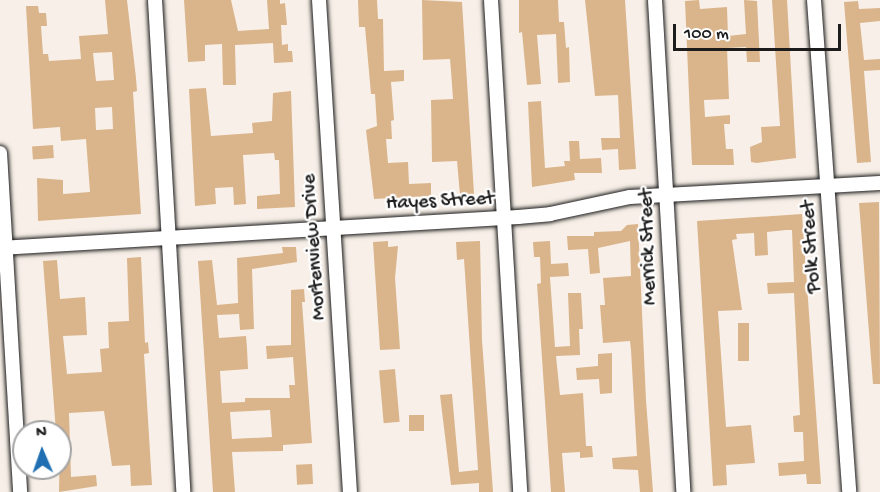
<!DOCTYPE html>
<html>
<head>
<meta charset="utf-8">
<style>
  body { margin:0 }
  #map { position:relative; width:880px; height:492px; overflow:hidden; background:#f8f0e8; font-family:"Gochi Hand",sans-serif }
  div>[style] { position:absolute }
  .building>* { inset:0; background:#dab48b; transform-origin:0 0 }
  .roads { filter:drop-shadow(0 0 2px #1c1c1c) drop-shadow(0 0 2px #1c1c1c) }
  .minor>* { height:14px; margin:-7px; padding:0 7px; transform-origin:7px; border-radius:7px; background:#fff }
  span { translate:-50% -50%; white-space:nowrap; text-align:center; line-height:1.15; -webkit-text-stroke:4.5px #fff; paint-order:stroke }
  .street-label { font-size:20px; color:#1c1c1c }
  .north { position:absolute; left:12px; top:420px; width:60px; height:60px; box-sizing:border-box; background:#fff; border:2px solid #a4a4a4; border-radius:50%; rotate:358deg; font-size:16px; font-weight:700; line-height:24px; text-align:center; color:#1c1c1c }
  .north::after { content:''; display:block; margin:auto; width:21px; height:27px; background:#1f6fb2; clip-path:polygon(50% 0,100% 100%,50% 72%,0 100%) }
  .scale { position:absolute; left:673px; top:24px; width:168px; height:27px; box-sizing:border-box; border:3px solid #1c1c1c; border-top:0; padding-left:8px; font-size:18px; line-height:21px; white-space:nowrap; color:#1c1c1c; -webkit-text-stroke:4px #fff; paint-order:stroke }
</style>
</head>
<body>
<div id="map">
  <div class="building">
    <div style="clip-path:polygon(evenodd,105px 0,127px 0,136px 78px,137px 91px,133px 92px,141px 214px,38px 221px,37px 178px,63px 180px,63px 194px,90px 192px,86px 139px,61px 141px,60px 127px,33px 129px,26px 6px,38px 6px,39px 13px,46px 13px,47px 26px,41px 26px,43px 54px,48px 54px,49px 61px,81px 59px,79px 36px,108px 34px,105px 0,112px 52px,114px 80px,96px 81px,93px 53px,112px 52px,105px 0,112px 107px,113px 129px,96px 130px,95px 108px,112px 107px)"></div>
    <div style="clip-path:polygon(184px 0,231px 0,238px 31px,269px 29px,267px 0,280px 0,280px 4px,285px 3px,287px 25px,281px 25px,282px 45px,288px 44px,288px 51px,292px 51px,293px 62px,274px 63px,273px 43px,235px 45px,236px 85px,223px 85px,222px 44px,205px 45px,205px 61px,188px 62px)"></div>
    <div style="clip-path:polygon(358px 0,377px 0,378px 19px,383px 19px,384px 71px,404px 70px,404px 81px,391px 82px,394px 120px,391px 121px,392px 139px,386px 139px,388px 163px,408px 162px,409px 184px,431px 183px,431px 196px,374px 199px,366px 130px,377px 126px,375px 94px,371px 94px,365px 27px,359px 27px)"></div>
    <div style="clip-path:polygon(422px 0,462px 2px,474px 194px,460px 195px,457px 161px,432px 162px,431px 100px,453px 99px,451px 71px,450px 59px,423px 60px)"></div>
    <div style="clip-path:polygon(519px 0,558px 0,559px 22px,564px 22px,566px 48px,569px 47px,570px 82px,558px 83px,556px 34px,537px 35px,541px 84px,527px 85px,522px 32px,519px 33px)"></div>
    <div style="clip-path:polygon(585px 0,625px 0,636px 169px,619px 170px,618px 149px,602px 150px,601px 138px,620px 138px,618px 95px,595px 96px)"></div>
    <div style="clip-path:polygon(699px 0,700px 9px,727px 7px,728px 36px,746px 34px,744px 0,757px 1px,760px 62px,747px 62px,746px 47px,727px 48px,729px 99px,704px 100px,705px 117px,730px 115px,730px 124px,724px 124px,726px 149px,733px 149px,734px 165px,692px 165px,685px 1px)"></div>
    <div style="clip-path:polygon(772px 0,787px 0,796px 158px,757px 163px,751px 162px,750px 147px,762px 142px,761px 127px,780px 126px)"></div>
    <div style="clip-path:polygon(858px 1px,859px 9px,880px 8px,880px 21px,860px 23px,864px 60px,880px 59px,880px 70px,864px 71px,871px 162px,857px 163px,844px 2px)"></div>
    <div style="clip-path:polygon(206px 88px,211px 136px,253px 133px,252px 123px,272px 121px,273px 93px,291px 91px,295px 207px,257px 209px,257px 196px,280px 194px,279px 160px,275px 160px,274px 153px,243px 155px,246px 204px,234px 205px,233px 187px,215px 188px,216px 204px,195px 206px,189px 89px)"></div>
    <div style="clip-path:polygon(541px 101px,545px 168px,565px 166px,564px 161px,570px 161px,569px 141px,579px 141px,580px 159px,601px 158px,602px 173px,574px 173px,575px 180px,532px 187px,528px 102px)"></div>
    <div style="left:53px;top:145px;width:13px;height:21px;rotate:86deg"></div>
    <div style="clip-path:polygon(879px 202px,880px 384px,873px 384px,859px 203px)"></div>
    <div style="clip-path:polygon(802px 214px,821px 484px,807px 484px,806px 474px,779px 476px,778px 463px,804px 461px,803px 432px,794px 432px,793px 416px,800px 415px,794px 293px,768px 294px,767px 283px,794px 282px,792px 230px,786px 230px,767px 232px,768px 255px,755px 256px,754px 233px,736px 234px,737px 239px,732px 240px,742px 310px,718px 311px,726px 427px,751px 425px,755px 463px,726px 465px,727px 485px,713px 486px,697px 221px)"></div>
    <div style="clip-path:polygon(638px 224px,646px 400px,653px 492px,640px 492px,638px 470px,613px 469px,612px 458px,637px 456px,631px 350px,630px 341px,603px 343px,600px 305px,605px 305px,603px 278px,631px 276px,630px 241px,598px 248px,600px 273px,590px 274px,588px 249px,568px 250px,567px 236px,594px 236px,594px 232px,621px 231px,627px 225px)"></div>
    <div style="clip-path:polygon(388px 241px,388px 247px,398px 246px,395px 278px,400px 349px,380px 350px,373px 242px)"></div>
    <div style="clip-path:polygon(480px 241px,482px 340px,493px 492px,479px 492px,479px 483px,451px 485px,440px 395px,452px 394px,459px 472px,478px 470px,464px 259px,457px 260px,456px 242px)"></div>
    <div style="clip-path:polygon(550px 241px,551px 264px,568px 263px,569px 276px,550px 277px,555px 347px,570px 346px,568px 293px,581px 293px,583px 329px,579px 329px,580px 355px,556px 356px,560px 395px,583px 393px,586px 446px,592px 446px,593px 457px,580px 458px,580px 452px,562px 453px,565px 492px,551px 492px,537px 284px,541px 283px,540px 257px,534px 257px,533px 242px)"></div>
    <div style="clip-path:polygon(evenodd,282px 247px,296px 247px,297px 262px,252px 269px,254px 329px,240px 330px,239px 314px,217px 315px,219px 338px,246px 336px,247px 348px,248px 369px,220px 371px,222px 403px,245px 402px,245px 398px,290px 398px,289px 385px,295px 385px,293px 357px,267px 359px,266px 346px,291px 345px,291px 290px,304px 289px,305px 302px,302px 302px,312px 443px,283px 445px,283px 451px,232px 452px,235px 492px,213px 492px,198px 261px,212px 260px,217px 305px,238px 303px,237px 258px,283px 253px,282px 247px,270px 410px,272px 437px,232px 439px,230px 412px,270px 410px)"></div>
    <div style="clip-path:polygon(141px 257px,145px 343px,148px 342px,149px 353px,144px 354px,152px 485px,131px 486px,130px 465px,112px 466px,104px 411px,69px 413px,71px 477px,96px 475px,97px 486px,59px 492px,60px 432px,56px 432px,43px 261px,57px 260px,60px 299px,85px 297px,87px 335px,63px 336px,67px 374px,102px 372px,100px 349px,109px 348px,108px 322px,129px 321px,127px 258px)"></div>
    <div style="left:738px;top:323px;width:11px;height:38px"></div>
    <div style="clip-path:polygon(612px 353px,612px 393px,600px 394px,599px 379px,577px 380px,576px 368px,598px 366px,598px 354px)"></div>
    <div style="left:395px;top:369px;width:53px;height:16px;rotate:85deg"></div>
    <div style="left:409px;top:415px;width:15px;height:16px"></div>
    <div style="left:312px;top:464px;width:20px;height:16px;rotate:87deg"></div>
  </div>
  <div class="roads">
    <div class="minor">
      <div style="left:155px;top:0;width:493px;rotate:86.7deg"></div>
      <div style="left:319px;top:0;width:493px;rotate:86.4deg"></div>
      <div style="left:491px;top:0;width:493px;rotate:86.6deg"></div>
      <div style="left:655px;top:0;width:493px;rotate:86.7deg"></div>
      <div style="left:814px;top:0;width:493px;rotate:85.9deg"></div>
      <div style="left:0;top:153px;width:340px;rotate:86.6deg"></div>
      <div style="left:0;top:248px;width:519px;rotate:-3.42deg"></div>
      <div style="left:518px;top:217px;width:32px;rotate:-5deg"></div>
      <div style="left:550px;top:214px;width:82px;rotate:-12deg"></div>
      <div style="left:630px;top:197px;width:250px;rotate:-3.2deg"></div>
    </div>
  </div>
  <div class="street-label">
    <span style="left:440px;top:202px;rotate:-3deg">Hayes Street</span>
    <span style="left:315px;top:247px;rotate:-94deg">Mortenview Drive</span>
    <span style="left:649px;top:247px;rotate:-92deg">Merrick Street</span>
    <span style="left:812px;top:247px;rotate:-94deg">Polk Street</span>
  </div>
  <div class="north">N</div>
  <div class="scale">100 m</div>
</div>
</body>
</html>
